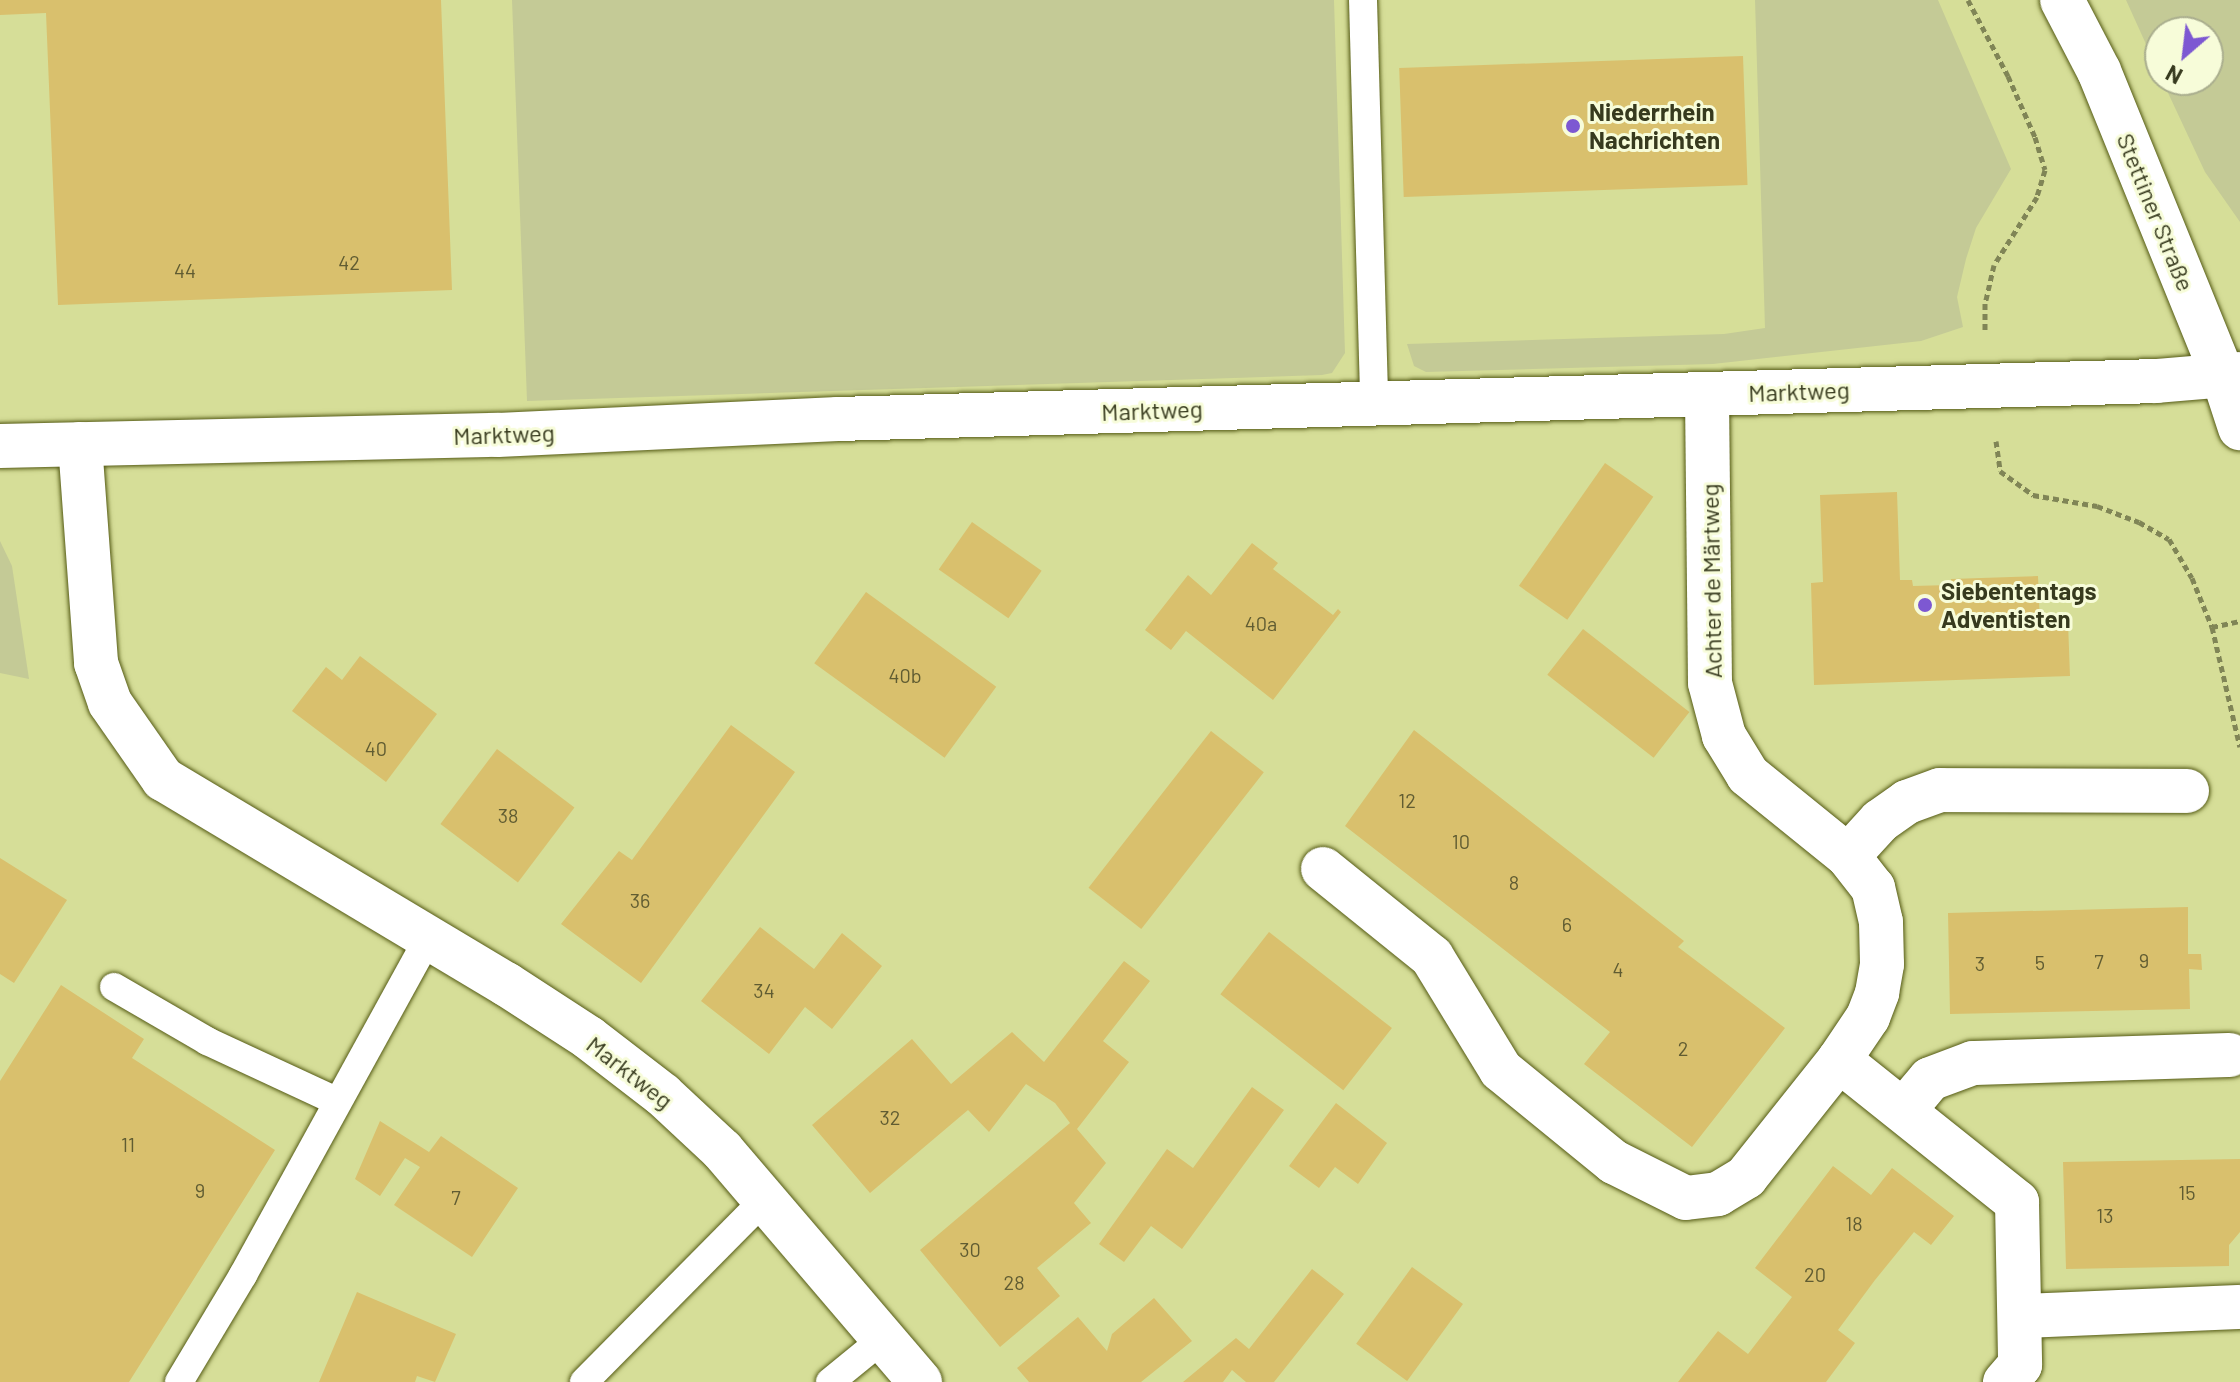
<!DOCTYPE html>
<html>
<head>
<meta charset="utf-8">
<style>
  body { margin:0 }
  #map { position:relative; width:2240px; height:1382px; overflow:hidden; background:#d6de98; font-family:Barlow,sans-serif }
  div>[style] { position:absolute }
  .green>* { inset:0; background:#c4ca96 }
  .building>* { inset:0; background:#d9c06d; transform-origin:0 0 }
  .path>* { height:5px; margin-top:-2.5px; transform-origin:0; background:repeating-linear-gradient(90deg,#808556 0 6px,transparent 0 10px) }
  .roads { filter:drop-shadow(0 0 2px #555b15) drop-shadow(0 0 2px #555b15) }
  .service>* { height:28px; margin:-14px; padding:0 14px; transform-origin:14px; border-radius:14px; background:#fff }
  .minor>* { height:44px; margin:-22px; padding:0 22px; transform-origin:22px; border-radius:22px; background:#fff }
  .tertiary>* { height:44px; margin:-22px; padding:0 22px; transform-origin:22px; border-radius:22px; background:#fff }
  .dots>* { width:22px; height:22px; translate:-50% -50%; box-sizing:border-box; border:4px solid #f7fcd9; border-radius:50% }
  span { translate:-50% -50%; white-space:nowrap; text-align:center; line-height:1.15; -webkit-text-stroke:6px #f7fcd9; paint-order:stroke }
  .number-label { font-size:20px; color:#605c32 }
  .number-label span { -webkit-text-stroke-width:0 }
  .poi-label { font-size:24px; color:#373a1e; font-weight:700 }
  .left { translate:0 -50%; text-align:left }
  .street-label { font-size:24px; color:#373a1e }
  .north { position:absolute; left:2144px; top:16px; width:80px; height:80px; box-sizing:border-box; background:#f7fcd9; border:2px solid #aaae8e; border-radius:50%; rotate:208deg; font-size:22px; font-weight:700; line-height:32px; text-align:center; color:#373a1e }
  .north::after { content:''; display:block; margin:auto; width:28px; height:36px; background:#7d58d2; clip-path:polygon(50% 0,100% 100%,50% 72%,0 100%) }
</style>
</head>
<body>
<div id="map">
  <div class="green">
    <div style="clip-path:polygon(512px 0,1334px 0,1345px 353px,1332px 373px,1322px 375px,527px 401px)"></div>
    <div style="clip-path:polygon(1755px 0,1938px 0,2011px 169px,1976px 228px,1966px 259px,1957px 297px,1963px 327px,1921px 341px,1713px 364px,1426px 372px,1414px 366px,1407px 344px,1724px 334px,1765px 328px)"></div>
    <div style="clip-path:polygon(2126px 0,2240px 0,2240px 222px,2205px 172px,2162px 80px,2208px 80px,2208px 32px,2160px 32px,2160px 75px)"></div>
    <div style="clip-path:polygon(0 541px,12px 566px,29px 679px,0 673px)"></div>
  </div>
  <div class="building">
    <div style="clip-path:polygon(0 0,441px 0,452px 290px,58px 305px,46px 13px,0 15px)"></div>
    <div style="left:1743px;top:56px;width:129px;height:344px;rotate:88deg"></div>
    <div style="left:1605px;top:463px;width:59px;height:150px;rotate:35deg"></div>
    <div style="clip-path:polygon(1897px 492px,1900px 580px,1912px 580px,1913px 586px,1950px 585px,1951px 579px,2038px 576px,2040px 624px,2068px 622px,2070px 676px,1814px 685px,1811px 583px,1823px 582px,1820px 495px)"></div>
    <div style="left:972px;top:522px;width:85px;height:58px;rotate:35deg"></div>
    <div style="clip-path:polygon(1252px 543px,1278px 563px,1273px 569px,1333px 615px,1338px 609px,1341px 612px,1273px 700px,1186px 631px,1171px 650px,1145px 630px,1188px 575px,1211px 595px)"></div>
    <div style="left:866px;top:592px;width:161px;height:88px;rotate:36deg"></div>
    <div style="left:1583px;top:629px;width:135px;height:58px;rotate:38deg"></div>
    <div style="clip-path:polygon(360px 656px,437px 714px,386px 782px,292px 711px,326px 667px,342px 680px)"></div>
    <div style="clip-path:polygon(731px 725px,795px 772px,641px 983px,561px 924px,619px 851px,632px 860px)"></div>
    <div style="clip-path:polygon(1414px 730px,1684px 941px,1678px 947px,1785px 1028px,1692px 1147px,1584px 1064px,1610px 1032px,1345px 826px)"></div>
    <div style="left:1211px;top:731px;width:67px;height:199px;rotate:38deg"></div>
    <div style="left:497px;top:749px;width:97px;height:94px;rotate:37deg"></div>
    <div style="clip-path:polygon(0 858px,67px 900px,14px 983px,0 974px)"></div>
    <div style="clip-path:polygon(2188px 907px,2188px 954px,2201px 954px,2202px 970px,2189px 969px,2190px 1009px,1950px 1014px,1948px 913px)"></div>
    <div style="clip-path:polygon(760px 927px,814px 969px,842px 933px,882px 966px,832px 1029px,805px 1007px,769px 1054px,701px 1001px)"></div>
    <div style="left:1269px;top:932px;width:156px;height:79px;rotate:38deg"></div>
    <div style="clip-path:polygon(1124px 961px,1150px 981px,1103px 1041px,1129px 1062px,1077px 1129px,1106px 1163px,1074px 1203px,1091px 1223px,1037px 1268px,1060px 1296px,1000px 1347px,920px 1250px,1070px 1123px,1055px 1103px,1026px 1084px,989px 1132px,968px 1110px,870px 1193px,812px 1125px,912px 1039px,951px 1084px,1012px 1032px,1044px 1062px)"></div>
    <div style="clip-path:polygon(61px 985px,144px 1039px,132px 1058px,275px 1150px,129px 1382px,0 1382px,0 1081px)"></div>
    <div style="clip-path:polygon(1252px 1087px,1284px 1110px,1182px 1249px,1151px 1226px,1124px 1262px,1099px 1244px,1167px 1149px,1193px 1168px)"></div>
    <div style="clip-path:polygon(1336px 1103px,1387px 1143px,1358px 1184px,1335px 1167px,1319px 1188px,1289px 1166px)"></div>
    <div style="clip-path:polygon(380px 1121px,429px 1152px,441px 1136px,518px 1188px,472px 1257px,394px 1205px,420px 1167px,405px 1158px,380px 1196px,355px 1179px)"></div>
    <div style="clip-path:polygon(2240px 1159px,2240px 1232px,2229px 1245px,2229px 1266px,2066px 1269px,2063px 1162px)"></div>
    <div style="clip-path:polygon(1833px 1166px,1871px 1195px,1892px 1168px,1954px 1216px,1931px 1245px,1914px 1232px,1875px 1280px,1838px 1330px,1855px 1343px,1826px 1382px,1678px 1382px,1718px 1331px,1748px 1354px,1792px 1297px,1755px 1268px)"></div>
    <div style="left:1412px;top:1267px;width:63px;height:95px;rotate:36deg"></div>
    <div style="clip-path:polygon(1312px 1269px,1344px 1294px,1274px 1382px,1246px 1382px,1232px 1370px,1223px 1382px,1183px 1382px,1236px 1338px,1249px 1349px)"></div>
    <div style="clip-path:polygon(357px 1292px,456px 1334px,435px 1382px,417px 1376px,415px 1382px,319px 1382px)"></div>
    <div style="clip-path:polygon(1154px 1298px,1192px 1341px,1141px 1382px,1029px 1382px,1017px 1368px,1078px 1317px,1107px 1351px,1112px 1334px)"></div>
  </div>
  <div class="path">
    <div style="left:1968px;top:0;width:86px;rotate:62.2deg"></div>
    <div style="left:2008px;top:76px;width:67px;rotate:66.1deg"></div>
    <div style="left:2035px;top:137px;width:34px;rotate:73deg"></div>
    <div style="left:2045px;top:170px;width:28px;rotate:107deg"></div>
    <div style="left:2037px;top:197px;width:80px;rotate:122.3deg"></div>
    <div style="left:1994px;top:265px;width:39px;rotate:103deg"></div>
    <div style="left:1985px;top:303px;width:28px;rotate:90deg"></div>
    <div style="left:1996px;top:441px;width:30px;rotate:82deg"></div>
    <div style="left:2000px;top:471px;width:41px;rotate:36deg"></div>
    <div style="left:2033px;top:495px;width:65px;rotate:9.8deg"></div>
    <div style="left:2097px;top:506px;width:45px;rotate:20.9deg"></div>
    <div style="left:2139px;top:522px;width:34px;rotate:30deg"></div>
    <div style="left:2169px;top:539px;width:45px;rotate:59.5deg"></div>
    <div style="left:2192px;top:578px;width:53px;rotate:67.8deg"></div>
    <div style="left:2212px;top:627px;width:123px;rotate:76.9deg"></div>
    <div style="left:2212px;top:627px;width:29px;rotate:-12deg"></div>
  </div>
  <div class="roads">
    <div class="service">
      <div style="left:1363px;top:0;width:404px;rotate:88.4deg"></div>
      <div style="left:114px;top:987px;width:108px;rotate:30.1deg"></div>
      <div style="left:207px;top:1041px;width:142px;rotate:24.9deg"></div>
      <div style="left:179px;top:1382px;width:125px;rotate:-59.1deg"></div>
      <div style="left:243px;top:1275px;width:386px;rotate:-61.2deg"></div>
      <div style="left:584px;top:1382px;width:257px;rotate:-45.3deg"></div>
      <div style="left:830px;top:1382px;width:70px;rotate:-39.2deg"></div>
    </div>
    <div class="minor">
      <div style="left:80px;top:444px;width:220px;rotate:85.8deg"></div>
      <div style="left:96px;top:663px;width:42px;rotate:70.7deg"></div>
      <div style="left:110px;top:703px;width:93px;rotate:55.1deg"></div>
      <div style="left:163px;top:779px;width:400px;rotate:30.9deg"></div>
      <div style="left:506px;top:984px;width:99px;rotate:33deg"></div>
      <div style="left:589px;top:1038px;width:93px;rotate:37.6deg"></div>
      <div style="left:663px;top:1095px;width:81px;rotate:43deg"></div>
      <div style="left:722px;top:1150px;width:305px;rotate:49.5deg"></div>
      <div style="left:0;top:446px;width:498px;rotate:-1.3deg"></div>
      <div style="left:498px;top:435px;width:340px;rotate:-2.7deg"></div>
      <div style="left:838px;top:419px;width:1319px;rotate:-1.65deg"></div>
      <div style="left:2156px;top:381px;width:84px;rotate:-4.8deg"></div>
      <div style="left:1848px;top:856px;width:47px;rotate:-47.6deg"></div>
      <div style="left:1880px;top:821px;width:33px;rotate:-35deg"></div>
      <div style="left:1907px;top:802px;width:35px;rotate:-20deg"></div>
      <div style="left:1940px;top:790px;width:247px;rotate:0.2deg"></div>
      <div style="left:1323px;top:869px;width:140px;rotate:38.9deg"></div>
      <div style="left:1432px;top:957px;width:132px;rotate:58.6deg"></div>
      <div style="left:1501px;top:1070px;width:146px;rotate:39.2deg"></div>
      <div style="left:1614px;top:1162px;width:80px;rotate:26.6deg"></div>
      <div style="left:1686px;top:1198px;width:32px;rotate:-7deg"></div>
      <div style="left:1718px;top:1194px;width:33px;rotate:-31deg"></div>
      <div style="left:1746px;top:1177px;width:149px;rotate:-51.5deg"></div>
      <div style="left:1839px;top:1060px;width:52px;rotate:-56deg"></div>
      <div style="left:1868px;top:1017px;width:26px;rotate:-69deg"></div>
      <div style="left:1877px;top:993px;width:29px;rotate:-80deg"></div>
      <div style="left:1882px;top:964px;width:42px;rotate:-91.4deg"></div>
      <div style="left:1881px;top:922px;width:35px;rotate:-103deg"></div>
      <div style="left:1873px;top:888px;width:41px;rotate:-128deg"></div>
      <div style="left:1848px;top:856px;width:129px;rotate:-141deg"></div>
      <div style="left:1748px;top:775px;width:46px;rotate:-121.6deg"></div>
      <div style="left:1724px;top:736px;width:55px;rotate:-104.8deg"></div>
      <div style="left:1710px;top:683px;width:288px;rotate:-90.6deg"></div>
      <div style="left:1839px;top:1060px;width:228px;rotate:38.6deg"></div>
      <div style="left:2017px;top:1202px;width:163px;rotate:88.9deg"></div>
      <div style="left:2020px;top:1365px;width:23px;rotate:131deg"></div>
      <div style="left:1904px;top:1110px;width:40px;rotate:-50deg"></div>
      <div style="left:1930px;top:1079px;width:46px;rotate:-20.4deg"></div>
      <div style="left:1973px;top:1063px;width:257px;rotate:-1.8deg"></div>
      <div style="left:2022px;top:1316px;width:218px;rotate:-2.4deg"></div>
    </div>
    <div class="tertiary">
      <div style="left:2062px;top:0;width:80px;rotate:62.5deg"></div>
      <div style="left:2099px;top:71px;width:329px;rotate:67.9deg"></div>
      <div style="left:2223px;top:376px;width:55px;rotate:71.9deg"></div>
    </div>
  </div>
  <div class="dots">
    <div style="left:1573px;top:126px;background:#7d58d2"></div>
    <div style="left:1925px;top:605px;background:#7d58d2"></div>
  </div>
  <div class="number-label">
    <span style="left:349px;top:262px">42</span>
    <span style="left:185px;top:270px">44</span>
    <span style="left:1261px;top:623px">40a</span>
    <span style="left:905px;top:675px">40b</span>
    <span style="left:376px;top:748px">40</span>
    <span style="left:1407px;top:800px">12</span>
    <span style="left:508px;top:815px">38</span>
    <span style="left:1461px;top:841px">10</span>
    <span style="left:1514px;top:882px">8</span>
    <span style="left:640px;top:900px">36</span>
    <span style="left:1567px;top:924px">6</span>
    <span style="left:2144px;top:960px">9</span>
    <span style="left:2099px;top:961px">7</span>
    <span style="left:2040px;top:962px">5</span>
    <span style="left:1980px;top:963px">3</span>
    <span style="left:1618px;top:969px">4</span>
    <span style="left:764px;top:990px">34</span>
    <span style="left:1683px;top:1048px">2</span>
    <span style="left:890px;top:1117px">32</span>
    <span style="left:128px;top:1144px">11</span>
    <span style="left:200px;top:1190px">9</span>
    <span style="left:2187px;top:1192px">15</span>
    <span style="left:456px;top:1197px">7</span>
    <span style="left:2105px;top:1215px">13</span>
    <span style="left:1854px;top:1223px">18</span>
    <span style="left:970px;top:1249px">30</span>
    <span style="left:1815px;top:1274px">20</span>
    <span style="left:1014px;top:1282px">28</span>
  </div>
  <div class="poi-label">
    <span class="left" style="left:1589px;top:126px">Niederrhein<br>Nachrichten</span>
    <span class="left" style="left:1941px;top:605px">Siebententags<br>Adventisten</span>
  </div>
  <div class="street-label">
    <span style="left:2156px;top:212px;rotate:68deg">Stettiner Straße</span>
    <span style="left:1799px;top:391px;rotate:-2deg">Marktweg</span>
    <span style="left:1152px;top:410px;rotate:-2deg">Marktweg</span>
    <span style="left:504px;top:434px;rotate:-2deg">Marktweg</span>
    <span style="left:1711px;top:581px;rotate:-91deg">Achter de Märtweg</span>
    <span style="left:630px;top:1072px;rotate:38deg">Marktweg</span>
  </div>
  <div class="north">N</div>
</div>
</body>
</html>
